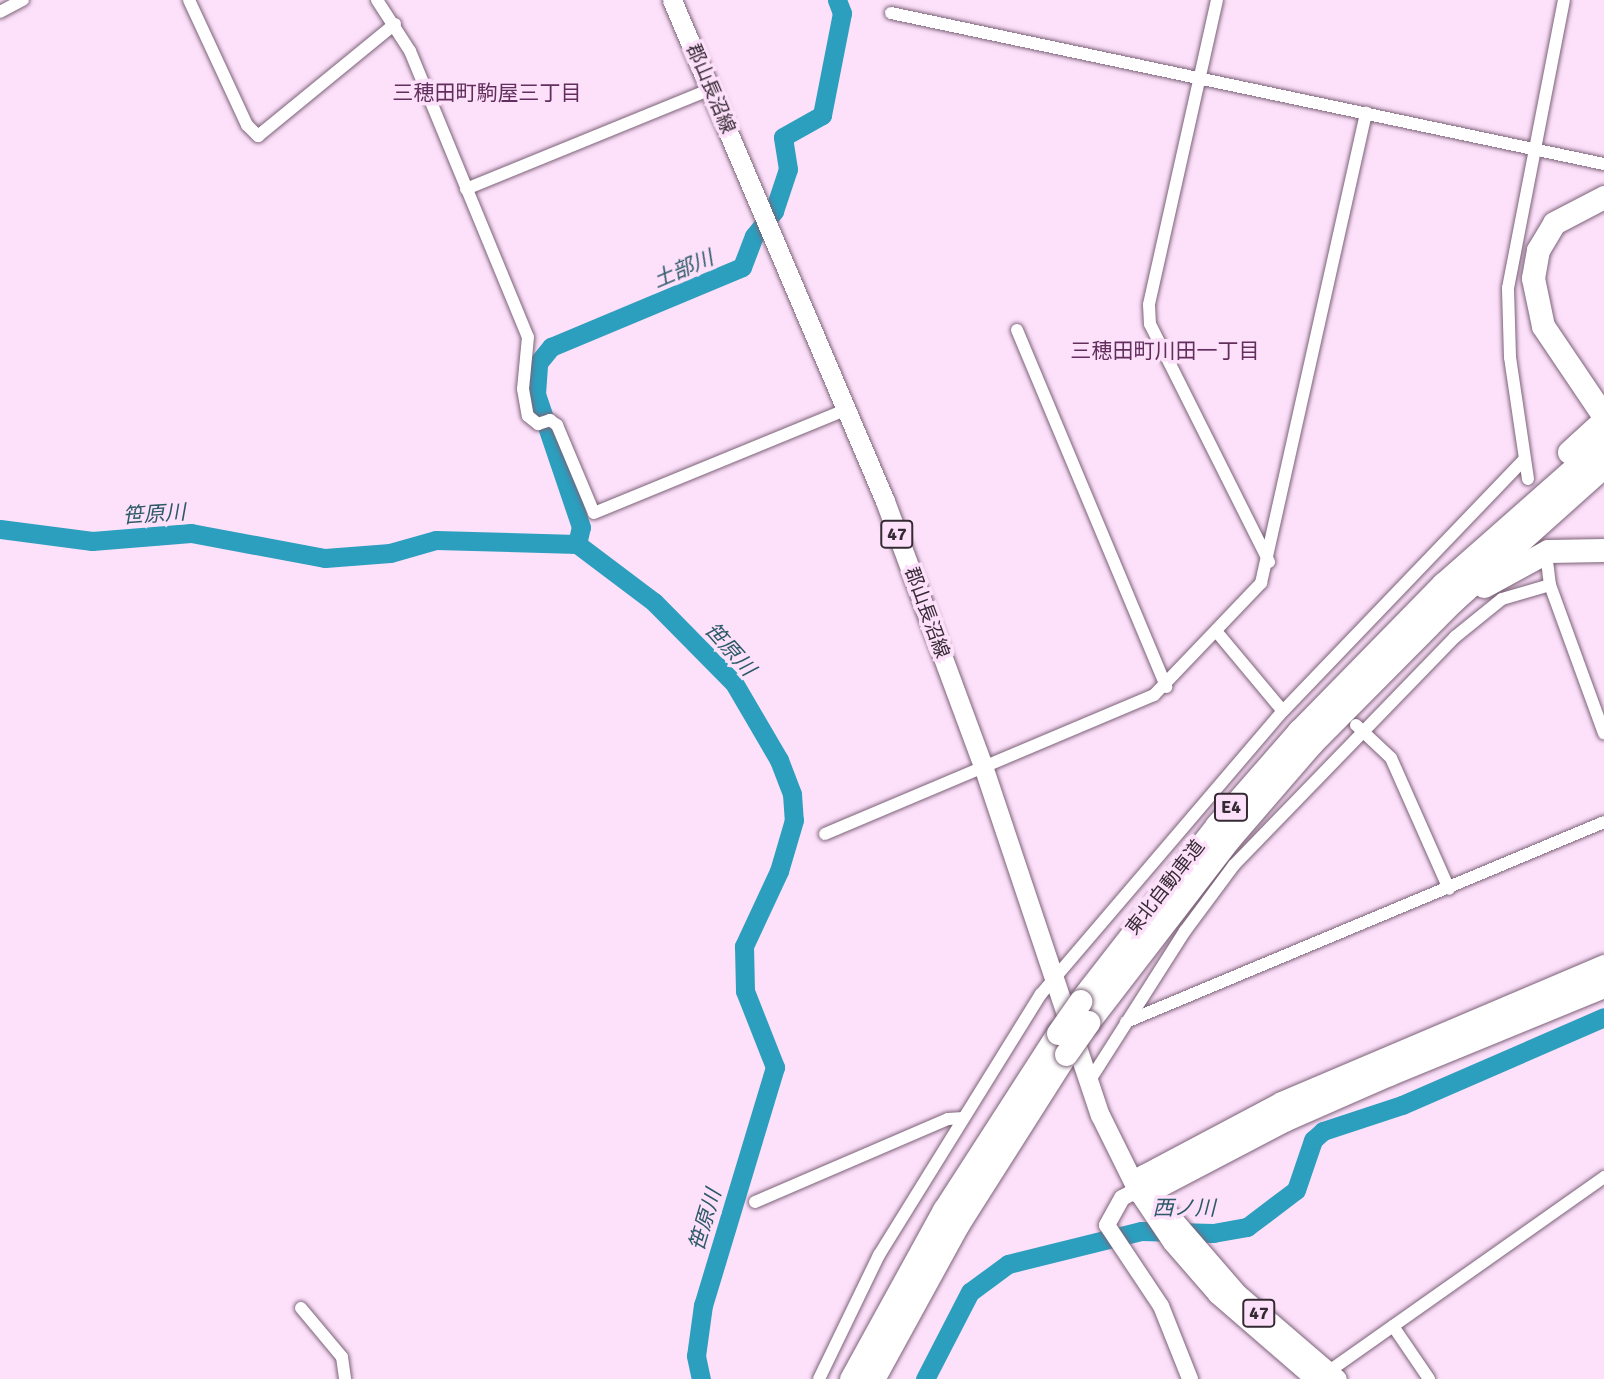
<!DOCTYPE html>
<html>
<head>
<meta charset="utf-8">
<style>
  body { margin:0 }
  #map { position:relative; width:1604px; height:1379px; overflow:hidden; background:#fde0fa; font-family:Signika,"Noto Sans JP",sans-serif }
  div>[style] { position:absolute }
  .river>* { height:19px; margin:-9.5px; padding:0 9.5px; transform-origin:9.5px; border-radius:9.5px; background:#2c9ebe }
  .roads { filter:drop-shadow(0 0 2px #7b6278) drop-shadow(0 0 2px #7b6278) }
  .minor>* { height:12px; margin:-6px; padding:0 6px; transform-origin:6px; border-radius:6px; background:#fff }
  .tertiary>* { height:16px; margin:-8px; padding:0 8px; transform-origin:8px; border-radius:8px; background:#fff }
  .primary>* { height:19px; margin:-9.5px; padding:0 9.5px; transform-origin:9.5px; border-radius:9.5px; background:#fff }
  .motorway>* { height:23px; margin:-11.5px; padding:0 11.5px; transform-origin:11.5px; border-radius:11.5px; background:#fff }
  .bridges { filter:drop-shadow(0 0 2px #7b6278) drop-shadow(0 0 2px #7b6278) }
  .motorway-bridge>* { height:23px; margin:-11.5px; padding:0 11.5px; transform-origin:11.5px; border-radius:11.5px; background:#fff }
  span { translate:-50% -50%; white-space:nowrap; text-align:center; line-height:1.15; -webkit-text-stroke:7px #fde0fa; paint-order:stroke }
  .shield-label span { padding:2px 5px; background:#fde0fa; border:2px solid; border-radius:5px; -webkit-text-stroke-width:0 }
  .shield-label { font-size:18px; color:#352a34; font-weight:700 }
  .street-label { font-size:19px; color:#352a34 }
  .neighbourhood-label { font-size:21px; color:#612e5e }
  .water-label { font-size:21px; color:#2c5a68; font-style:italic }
</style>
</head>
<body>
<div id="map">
  <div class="river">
    <div style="left:0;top:529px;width:93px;rotate:7.4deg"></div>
    <div style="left:92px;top:541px;width:99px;rotate:-4.6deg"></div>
    <div style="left:191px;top:533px;width:136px;rotate:10.6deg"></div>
    <div style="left:325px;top:558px;width:65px;rotate:-4.4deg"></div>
    <div style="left:390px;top:553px;width:48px;rotate:-15.8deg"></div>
    <div style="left:436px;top:540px;width:141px;rotate:1.6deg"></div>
    <div style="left:577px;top:544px;width:96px;rotate:37deg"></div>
    <div style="left:654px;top:602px;width:114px;rotate:45.4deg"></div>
    <div style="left:734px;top:683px;width:89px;rotate:59.7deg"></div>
    <div style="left:779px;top:760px;width:36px;rotate:69deg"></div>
    <div style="left:792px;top:794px;width:26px;rotate:86deg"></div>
    <div style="left:794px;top:820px;width:53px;rotate:106.4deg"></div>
    <div style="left:779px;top:871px;width:83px;rotate:115deg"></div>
    <div style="left:744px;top:946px;width:45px;rotate:88.7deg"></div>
    <div style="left:745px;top:991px;width:82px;rotate:68.5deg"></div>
    <div style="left:775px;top:1067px;width:249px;rotate:106.8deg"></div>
    <div style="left:703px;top:1305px;width:51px;rotate:97.8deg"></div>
    <div style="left:696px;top:1356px;width:24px;rotate:78deg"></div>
    <div style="left:577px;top:544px;width:17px;rotate:-77deg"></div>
    <div style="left:581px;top:527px;width:140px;rotate:-108.7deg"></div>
    <div style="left:536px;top:394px;width:31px;rotate:-86deg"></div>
    <div style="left:538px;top:363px;width:21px;rotate:-51deg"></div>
    <div style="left:551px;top:347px;width:207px;rotate:-22.7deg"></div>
    <div style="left:742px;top:267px;width:33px;rotate:-69deg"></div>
    <div style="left:754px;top:236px;width:32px;rotate:-51deg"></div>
    <div style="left:774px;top:211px;width:44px;rotate:-71.6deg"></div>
    <div style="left:788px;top:169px;width:32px;rotate:-99deg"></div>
    <div style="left:783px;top:137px;width:45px;rotate:-29.4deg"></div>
    <div style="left:822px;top:115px;width:104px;rotate:-78.9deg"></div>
    <div style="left:842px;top:13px;width:14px;rotate:-111deg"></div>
    <div style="left:925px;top:1379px;width:98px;rotate:-62.7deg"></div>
    <div style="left:970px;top:1292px;width:47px;rotate:-36.4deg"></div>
    <div style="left:1008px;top:1264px;width:137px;rotate:-13.9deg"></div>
    <div style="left:1141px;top:1231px;width:72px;rotate:1.6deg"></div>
    <div style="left:1213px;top:1233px;width:35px;rotate:-10deg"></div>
    <div style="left:1247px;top:1227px;width:61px;rotate:-37.1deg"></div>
    <div style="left:1296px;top:1190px;width:53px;rotate:-71.2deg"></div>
    <div style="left:1313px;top:1140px;width:13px;rotate:-42deg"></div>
    <div style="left:1323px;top:1131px;width:83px;rotate:-18.2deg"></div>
    <div style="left:1402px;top:1105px;width:220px;rotate:-23.5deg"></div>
  </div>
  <div class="roads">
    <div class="minor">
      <div style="left:189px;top:0;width:138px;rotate:65.1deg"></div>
      <div style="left:247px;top:125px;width:16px;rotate:45deg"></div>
      <div style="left:258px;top:136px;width:177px;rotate:-39.3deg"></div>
      <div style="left:377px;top:0;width:61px;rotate:57.1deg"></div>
      <div style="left:410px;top:51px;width:309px;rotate:67.6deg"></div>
      <div style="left:528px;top:337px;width:52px;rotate:95.5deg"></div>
      <div style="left:523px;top:389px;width:27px;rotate:80deg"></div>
      <div style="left:528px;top:416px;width:13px;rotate:39deg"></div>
      <div style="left:538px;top:424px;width:13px;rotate:-18deg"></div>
      <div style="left:550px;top:420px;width:9px;rotate:36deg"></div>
      <div style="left:557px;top:425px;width:95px;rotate:67.2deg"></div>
      <div style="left:594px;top:513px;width:274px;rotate:-22.3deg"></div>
      <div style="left:1217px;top:0;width:312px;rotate:102.6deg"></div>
      <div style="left:1149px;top:305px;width:19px;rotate:87deg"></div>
      <div style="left:1150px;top:324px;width:266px;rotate:63.4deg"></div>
      <div style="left:0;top:12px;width:26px;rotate:-28deg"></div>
      <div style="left:891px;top:13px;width:729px;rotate:11.96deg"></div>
      <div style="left:466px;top:189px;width:262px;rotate:-22.2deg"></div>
      <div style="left:1017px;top:330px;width:387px;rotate:67.3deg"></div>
      <div style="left:1528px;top:479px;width:123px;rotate:-98.4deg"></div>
      <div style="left:1510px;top:357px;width:69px;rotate:-91.7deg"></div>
      <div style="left:1508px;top:288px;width:293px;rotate:-79deg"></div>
      <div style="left:1547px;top:561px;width:24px;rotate:83deg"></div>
      <div style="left:1550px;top:585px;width:158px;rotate:70deg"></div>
      <div style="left:1216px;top:631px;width:104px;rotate:50.1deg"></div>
      <div style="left:1356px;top:725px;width:48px;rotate:43.3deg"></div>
      <div style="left:1391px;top:758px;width:143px;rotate:66.1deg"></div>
      <div style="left:825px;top:834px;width:357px;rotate:-22.9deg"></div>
      <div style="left:1154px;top:695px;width:155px;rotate:-46.3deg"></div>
      <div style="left:1261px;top:583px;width:482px;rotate:-77.4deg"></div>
      <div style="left:1126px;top:1022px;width:518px;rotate:-22.7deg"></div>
      <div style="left:1090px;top:1080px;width:177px;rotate:-57.5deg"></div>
      <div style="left:1185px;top:931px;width:82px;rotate:-53.4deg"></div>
      <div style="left:1234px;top:865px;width:318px;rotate:-45.9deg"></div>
      <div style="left:1455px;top:637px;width:60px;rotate:-39deg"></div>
      <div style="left:1502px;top:599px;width:50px;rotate:-16.3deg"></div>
      <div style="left:755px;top:1202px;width:210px;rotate:-23.3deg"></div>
      <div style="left:948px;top:1119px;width:15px;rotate:-4deg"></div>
      <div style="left:301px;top:1308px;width:64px;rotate:50.1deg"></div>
      <div style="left:342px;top:1357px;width:22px;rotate:82deg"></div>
      <div style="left:1393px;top:1326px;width:64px;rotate:55.8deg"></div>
      <div style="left:1325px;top:1374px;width:342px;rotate:-35.2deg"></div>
      <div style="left:819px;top:1379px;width:138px;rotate:-64.2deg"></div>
      <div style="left:879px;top:1255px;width:307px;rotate:-58.2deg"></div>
      <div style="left:1041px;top:994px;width:372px;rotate:-49.5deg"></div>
      <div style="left:1283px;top:711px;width:349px;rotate:-46.2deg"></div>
    </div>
    <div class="tertiary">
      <div style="left:1137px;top:1190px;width:17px;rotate:152deg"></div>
      <div style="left:1122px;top:1198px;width:31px;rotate:119deg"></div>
      <div style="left:1107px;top:1225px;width:97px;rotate:56.3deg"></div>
      <div style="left:1161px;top:1306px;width:79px;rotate:68.3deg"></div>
    </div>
    <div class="primary">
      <div style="left:672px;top:0;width:544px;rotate:66.97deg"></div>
      <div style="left:885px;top:501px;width:283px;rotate:69.7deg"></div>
      <div style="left:983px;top:766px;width:368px;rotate:71.5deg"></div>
      <div style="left:1100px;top:1115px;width:84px;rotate:63.7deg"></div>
      <div style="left:1137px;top:1190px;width:63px;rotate:56.1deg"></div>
      <div style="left:1172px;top:1242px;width:69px;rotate:49.1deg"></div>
      <div style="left:1217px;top:1294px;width:130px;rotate:40.9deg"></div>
      <div style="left:1166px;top:1211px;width:110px;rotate:49.1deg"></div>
      <div style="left:1238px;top:1294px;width:130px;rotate:40.6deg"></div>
    </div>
    <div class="motorway">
      <div style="left:1601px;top:412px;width:104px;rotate:-124deg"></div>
      <div style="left:1543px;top:326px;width:49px;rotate:-101.8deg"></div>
      <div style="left:1533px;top:278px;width:28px;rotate:-80deg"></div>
      <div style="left:1538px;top:250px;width:31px;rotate:-59deg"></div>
      <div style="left:1554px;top:223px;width:56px;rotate:-27.5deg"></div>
      <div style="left:1569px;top:452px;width:47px;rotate:-42.4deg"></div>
      <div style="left:1484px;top:586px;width:73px;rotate:-28.7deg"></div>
      <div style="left:1548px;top:551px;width:56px;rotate:-1deg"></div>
      <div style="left:1604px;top:966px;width:350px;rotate:157deg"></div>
      <div style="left:1282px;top:1103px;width:156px;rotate:152.1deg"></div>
      <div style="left:1144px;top:1176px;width:16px;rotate:117deg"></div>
      <div style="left:1137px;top:1190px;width:15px;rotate:-4deg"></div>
      <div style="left:1152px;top:1189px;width:151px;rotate:-27.6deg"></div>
      <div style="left:1286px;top:1119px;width:112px;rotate:-23.6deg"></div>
      <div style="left:1389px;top:1074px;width:232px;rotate:-22.3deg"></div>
      <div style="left:1080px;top:1001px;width:223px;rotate:-52.1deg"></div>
      <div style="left:1217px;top:825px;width:125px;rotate:-48.9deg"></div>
      <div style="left:1299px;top:731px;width:206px;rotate:-45.6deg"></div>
      <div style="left:1443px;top:584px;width:215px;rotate:-41.4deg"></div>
      <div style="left:1088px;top:1022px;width:231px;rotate:-52.4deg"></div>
      <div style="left:1229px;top:839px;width:125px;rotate:-49.2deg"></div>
      <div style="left:1311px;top:744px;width:202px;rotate:-45.2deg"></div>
      <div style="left:1453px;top:601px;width:203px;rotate:-41.8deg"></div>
      <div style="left:851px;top:1379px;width:193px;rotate:-61.2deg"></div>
      <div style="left:944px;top:1210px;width:211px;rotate:-57.2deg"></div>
      <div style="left:873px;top:1379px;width:177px;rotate:-61.3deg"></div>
      <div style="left:958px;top:1224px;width:201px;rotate:-57.6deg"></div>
    </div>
  </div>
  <div class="bridges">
    <div class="motorway-bridge">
      <div style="left:1058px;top:1033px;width:39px;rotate:-55deg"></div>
      <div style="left:1066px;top:1054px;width:39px;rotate:-55deg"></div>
    </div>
  </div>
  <div class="shield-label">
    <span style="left:897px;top:534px">47</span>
    <span style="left:1231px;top:807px">E4</span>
    <span style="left:1259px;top:1313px">47</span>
  </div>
  <div class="street-label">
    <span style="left:710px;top:89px;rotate:67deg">郡山長沼線</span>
    <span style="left:926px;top:613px;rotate:70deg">郡山長沼線</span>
    <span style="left:1166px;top:888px;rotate:-52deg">東北自動車道</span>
  </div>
  <div class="neighbourhood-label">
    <span style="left:487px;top:93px">三穂田町駒屋三丁目</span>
    <span style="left:1165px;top:351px">三穂田町川田一丁目</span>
  </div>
  <div class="water-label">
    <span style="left:683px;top:269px;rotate:-23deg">土部川</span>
    <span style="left:154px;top:514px;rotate:-4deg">笹原川</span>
    <span style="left:730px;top:649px;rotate:48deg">笹原川</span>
    <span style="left:1184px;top:1208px">西ノ川</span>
    <span style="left:705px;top:1220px;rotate:-73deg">笹原川</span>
  </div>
</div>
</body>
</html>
